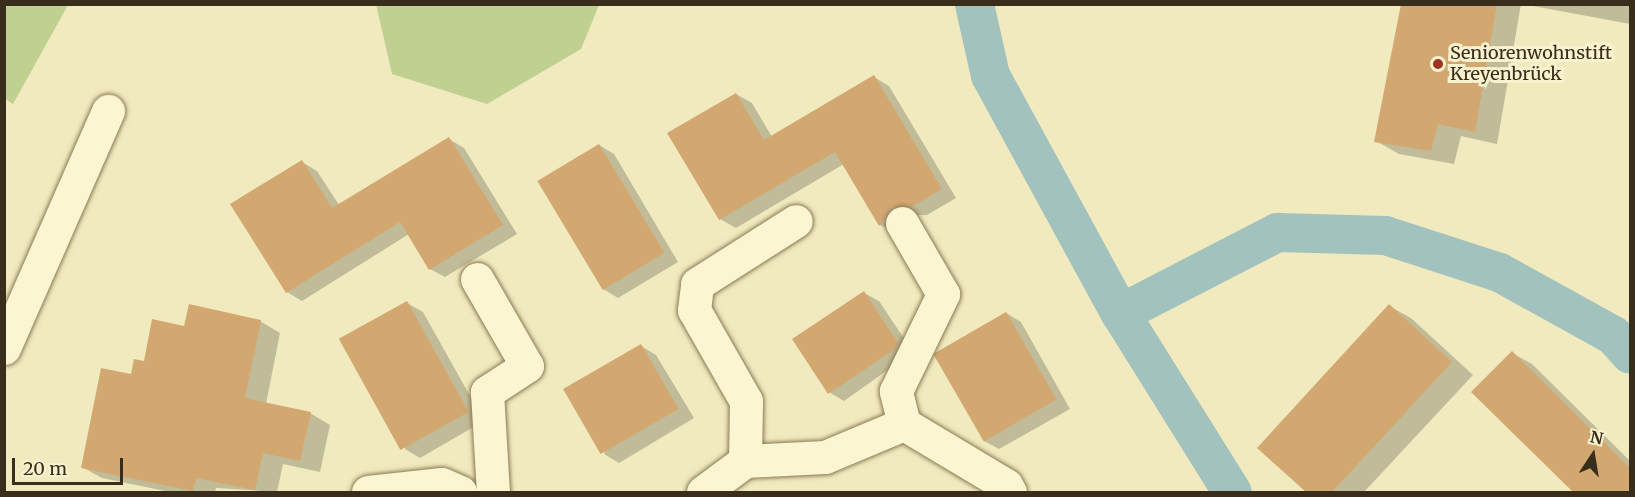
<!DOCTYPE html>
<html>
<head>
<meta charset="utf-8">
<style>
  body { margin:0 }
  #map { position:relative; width:1635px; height:497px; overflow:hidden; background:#f1eabe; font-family:Merriweather,serif }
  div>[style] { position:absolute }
  .green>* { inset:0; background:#bfd091 }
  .shadow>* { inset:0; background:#0003 }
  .canal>* { height:39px; margin:-19.5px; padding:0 19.5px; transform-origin:19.5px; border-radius:19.5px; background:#a2c2be }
  .building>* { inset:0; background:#d3a870; transform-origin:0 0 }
  .roads { filter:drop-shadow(0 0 2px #8b7a55) drop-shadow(0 0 2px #8b7a55) }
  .minor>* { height:33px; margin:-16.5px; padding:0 16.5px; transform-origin:16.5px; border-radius:16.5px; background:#fcf5d1 }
  .dots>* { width:16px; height:16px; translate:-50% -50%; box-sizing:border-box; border:3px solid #f8f2ce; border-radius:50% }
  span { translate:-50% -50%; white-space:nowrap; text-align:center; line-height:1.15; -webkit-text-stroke:6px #f8f2ce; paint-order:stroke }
  .poi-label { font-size:18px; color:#392e1b }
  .left { translate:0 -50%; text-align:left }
  .frame { position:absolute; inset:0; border:6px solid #392e1b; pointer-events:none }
  .north { position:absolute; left:1563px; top:425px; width:60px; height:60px; -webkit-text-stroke:4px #f8f2ce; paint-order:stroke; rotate:12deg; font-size:16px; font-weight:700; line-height:24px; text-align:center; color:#392e1b }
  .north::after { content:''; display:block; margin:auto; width:21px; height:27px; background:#392e1b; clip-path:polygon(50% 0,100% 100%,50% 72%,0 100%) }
  .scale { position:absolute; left:12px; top:458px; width:111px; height:27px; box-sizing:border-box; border:3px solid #392e1b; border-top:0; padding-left:8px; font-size:18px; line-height:21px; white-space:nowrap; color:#392e1b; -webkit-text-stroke:4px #f8f2ce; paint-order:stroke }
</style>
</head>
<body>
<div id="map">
  <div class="green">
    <div style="clip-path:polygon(376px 4px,599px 4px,599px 5px,581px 49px,487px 104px,392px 74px)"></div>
    <div style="clip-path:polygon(4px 5px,68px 5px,13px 104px,5px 99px)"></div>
  </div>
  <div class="shadow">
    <div style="clip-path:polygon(1403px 4px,1521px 4px,1497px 144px,1461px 136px,1454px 164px,1399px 154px,1376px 141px)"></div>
    <div style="clip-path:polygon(1523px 4px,1630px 4px,1630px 24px)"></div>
    <div style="clip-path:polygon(874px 77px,889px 86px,956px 198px,927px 215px,908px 215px,895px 233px,880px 225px,844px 164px,736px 228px,720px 219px,736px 94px,752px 103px,772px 137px)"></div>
    <div style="clip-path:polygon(449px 139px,464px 148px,517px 234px,445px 277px,430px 269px,409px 234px,302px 301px,287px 292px,302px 162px,317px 171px,339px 205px)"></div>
    <div style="clip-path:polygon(599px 145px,614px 154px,678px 262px,618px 298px,603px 289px)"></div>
    <div style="clip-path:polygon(864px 293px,879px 301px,913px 352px,844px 401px,829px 392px)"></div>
    <div style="clip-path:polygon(407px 303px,423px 312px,484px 421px,420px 458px,405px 449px)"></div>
    <div style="clip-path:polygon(1389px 306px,1411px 318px,1473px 375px,1364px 492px,1308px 492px,1259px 448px)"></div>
    <div style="clip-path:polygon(1006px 313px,1021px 322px,1070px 409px,999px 449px,984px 441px)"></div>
    <div style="clip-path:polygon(260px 321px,280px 333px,266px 404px,310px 413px,330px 425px,320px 472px,283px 464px,277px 492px,216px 488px,215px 492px,170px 492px,102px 478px,82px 467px,132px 376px,185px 327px)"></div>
    <div style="clip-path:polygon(641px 346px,656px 355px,694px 418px,619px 463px,604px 454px)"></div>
    <div style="clip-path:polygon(1512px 353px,1532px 364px,1630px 461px,1630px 492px,1575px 492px,1474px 392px)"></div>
  </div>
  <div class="canal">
    <div style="left:974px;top:4px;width:73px;rotate:77.3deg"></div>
    <div style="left:990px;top:75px;width:271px;rotate:61.4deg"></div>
    <div style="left:1120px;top:313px;width:211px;rotate:58deg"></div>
    <div style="left:1120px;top:313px;width:177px;rotate:-27.3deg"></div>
    <div style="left:1277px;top:232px;width:108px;rotate:1.6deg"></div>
    <div style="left:1385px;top:235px;width:120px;rotate:18deg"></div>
    <div style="left:1499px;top:272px;width:130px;rotate:28.9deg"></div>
    <div style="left:1613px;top:335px;width:25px;rotate:48deg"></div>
  </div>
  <div class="building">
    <div style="clip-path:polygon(1401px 4px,1497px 4px,1475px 132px,1438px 124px,1431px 151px,1374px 142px)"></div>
    <div style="clip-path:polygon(874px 75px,942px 189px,911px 207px,892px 207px,879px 226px,835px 152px,719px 220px,667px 133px,736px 93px,764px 140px)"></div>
    <div style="clip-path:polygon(449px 137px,503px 225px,429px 270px,400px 222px,286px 293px,230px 204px,302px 160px,332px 208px)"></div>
    <div style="left:599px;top:144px;width:127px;height:72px;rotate:59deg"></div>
    <div style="clip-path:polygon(864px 291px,898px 343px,895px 349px,828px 394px,792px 339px)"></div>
    <div style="left:407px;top:301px;width:127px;height:78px;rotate:61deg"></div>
    <div style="clip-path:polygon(189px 304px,261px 320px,245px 398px,311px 412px,300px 461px,263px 453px,255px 490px,196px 478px,193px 491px,81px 468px,101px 368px,131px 374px,134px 359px,144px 361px,152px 319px,184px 326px)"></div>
    <div style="clip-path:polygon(1389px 304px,1452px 362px,1332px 492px,1306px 492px,1257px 448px)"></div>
    <div style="left:1006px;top:312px;width:101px;height:84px;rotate:60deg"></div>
    <div style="left:641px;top:344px;width:75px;height:90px;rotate:60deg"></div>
    <div style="clip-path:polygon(1512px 351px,1630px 468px,1630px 492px,1573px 492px,1471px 392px)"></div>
  </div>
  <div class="roads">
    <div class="minor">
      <div style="left:477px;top:279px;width:100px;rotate:60.1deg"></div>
      <div style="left:527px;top:366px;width:48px;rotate:147deg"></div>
      <div style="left:487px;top:392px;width:100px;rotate:86.6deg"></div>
      <div style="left:4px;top:348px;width:259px;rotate:-66.3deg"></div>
      <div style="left:904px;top:424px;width:119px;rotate:30.9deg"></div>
      <div style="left:1006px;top:485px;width:8px;rotate:60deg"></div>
      <div style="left:745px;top:461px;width:80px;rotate:-2.9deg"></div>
      <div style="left:825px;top:457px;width:86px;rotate:-22.7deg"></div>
      <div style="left:904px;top:424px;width:34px;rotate:-104deg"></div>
      <div style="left:896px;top:391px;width:108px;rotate:-64.1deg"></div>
      <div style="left:943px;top:294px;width:82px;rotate:-120deg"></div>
      <div style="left:745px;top:461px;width:60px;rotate:-89deg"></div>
      <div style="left:746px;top:401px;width:105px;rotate:-119.7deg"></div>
      <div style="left:694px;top:310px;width:26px;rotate:-83deg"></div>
      <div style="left:697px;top:284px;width:117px;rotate:-32.5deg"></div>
      <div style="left:368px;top:492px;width:74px;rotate:-6.2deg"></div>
      <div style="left:442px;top:484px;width:20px;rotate:24deg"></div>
      <div style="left:703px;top:492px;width:52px;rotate:-36.4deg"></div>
    </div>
  </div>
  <div class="dots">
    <div style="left:1438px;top:64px;background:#9f3220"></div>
  </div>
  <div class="poi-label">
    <span class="left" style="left:1450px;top:64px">Seniorenwohnstift<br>Kreyenbrück</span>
  </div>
  <div class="frame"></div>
  <div class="north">N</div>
  <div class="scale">20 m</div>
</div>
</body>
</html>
